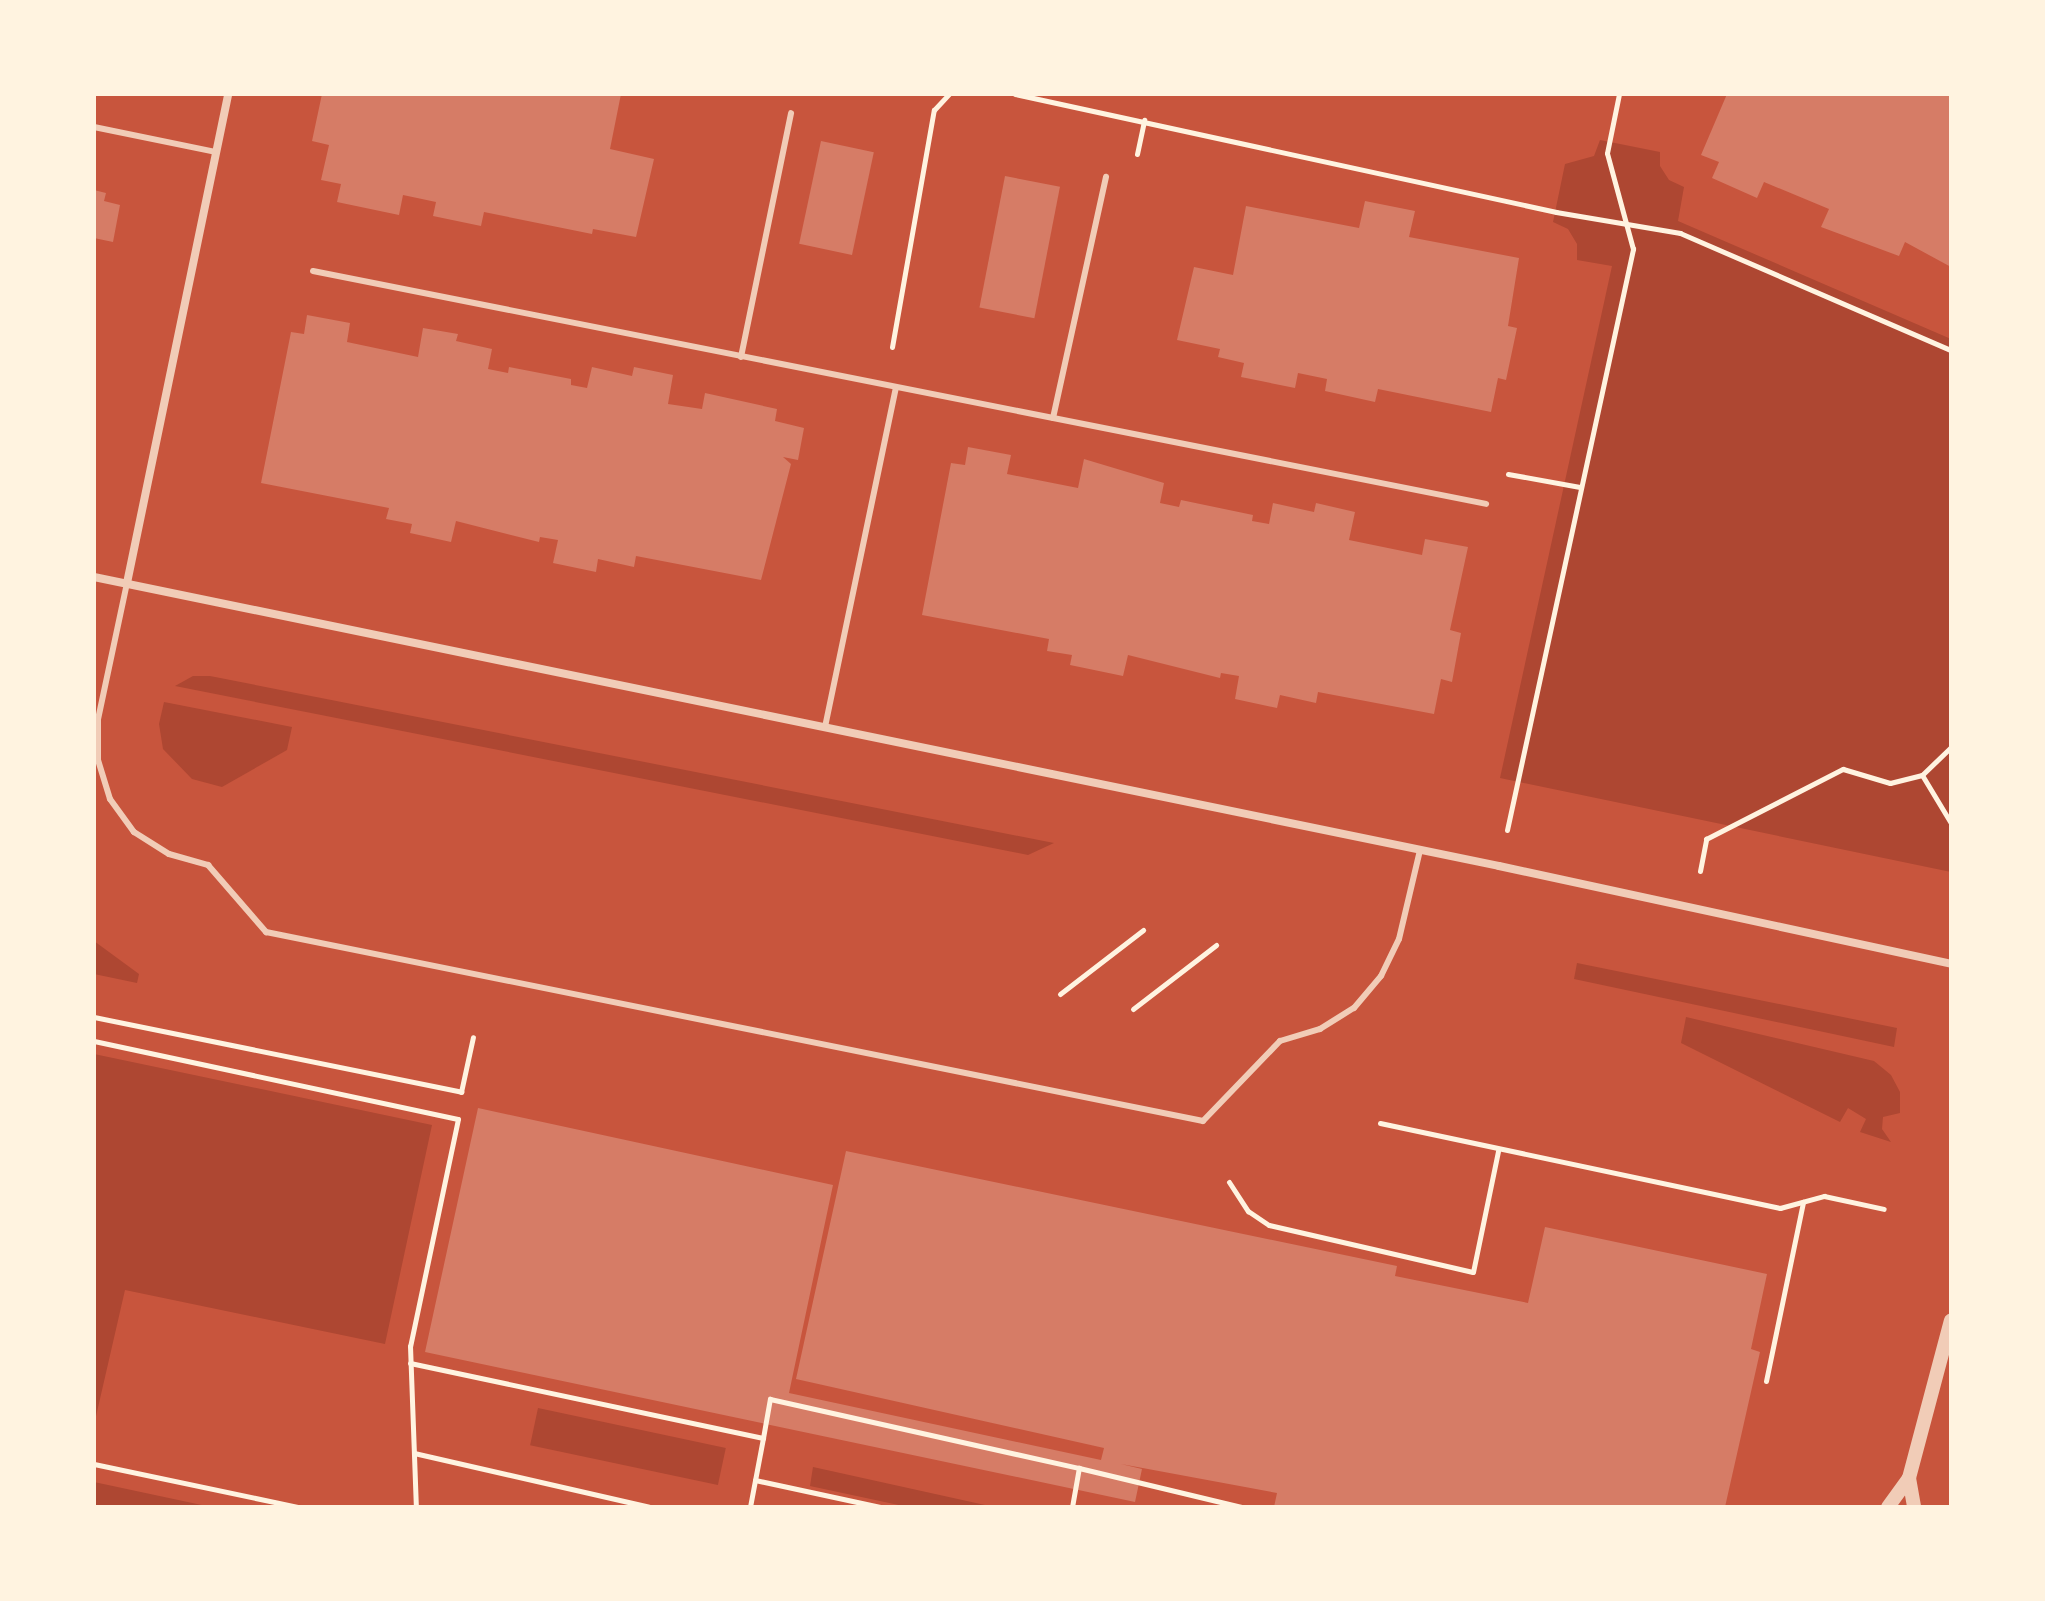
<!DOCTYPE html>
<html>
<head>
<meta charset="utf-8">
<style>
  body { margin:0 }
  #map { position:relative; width:2045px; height:1601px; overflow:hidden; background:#c8553d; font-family:"Archivo Narrow",sans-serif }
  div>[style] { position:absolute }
  .green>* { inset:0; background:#ae4732; transform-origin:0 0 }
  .building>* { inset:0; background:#d67c66; transform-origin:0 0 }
  .path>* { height:5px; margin:-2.5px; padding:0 2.5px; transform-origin:2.5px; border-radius:2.5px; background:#fff3e0 }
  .service>* { height:6px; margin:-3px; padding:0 3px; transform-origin:3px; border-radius:3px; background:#f1ccb7 }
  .minor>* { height:8px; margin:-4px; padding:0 4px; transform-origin:4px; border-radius:4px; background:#f1ccb7 }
  .tertiary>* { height:14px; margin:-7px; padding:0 7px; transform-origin:7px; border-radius:7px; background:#f1ccb7 }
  span { translate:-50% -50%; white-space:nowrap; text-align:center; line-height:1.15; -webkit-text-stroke:8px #fff3e0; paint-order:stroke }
  .frame { position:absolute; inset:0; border:96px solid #fff3e0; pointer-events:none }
</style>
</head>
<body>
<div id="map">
  <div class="green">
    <div style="clip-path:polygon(1600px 140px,1660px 152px,1660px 166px,1669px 180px,1684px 187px,1678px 221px,1951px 339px,1951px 872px,1500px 778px,1612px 266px,1577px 260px,1577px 244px,1568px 229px,1553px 222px,1565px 164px,1594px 156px)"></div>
    <div style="clip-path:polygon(193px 676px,210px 676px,1054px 843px,1028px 855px,175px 686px)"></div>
    <div style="clip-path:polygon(164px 702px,292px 727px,287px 750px,222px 787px,192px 779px,163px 749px,159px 724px)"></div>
    <div style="clip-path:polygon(94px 941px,139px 974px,137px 983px,94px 974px)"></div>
    <div style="clip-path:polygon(1577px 963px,1897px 1028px,1894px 1047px,1574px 979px)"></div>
    <div style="clip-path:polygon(1686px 1017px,1874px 1061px,1891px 1075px,1900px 1092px,1900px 1113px,1883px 1117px,1882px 1129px,1891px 1142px,1860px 1132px,1866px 1119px,1848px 1108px,1840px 1122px,1681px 1043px)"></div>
    <div style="clip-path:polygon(94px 1054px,432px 1125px,385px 1344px,125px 1290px,94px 1425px)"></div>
    <div style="left:538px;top:1408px;width:192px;height:38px;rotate:12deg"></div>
    <div style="clip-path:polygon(813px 1467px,994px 1507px,908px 1507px,810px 1486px)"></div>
    <div style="clip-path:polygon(94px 1482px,211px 1507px,94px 1507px)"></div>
  </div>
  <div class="building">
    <div style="clip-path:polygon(322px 94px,621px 94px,610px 149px,654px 159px,636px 237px,593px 229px,592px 234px,484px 212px,481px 226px,433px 216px,436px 202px,403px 195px,399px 215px,337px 202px,341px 184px,321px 180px,329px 145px,312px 141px)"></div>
    <div style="clip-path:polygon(1727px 94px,1951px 94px,1951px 267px,1905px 242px,1899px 256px,1821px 227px,1829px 209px,1764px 182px,1757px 198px,1712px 178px,1719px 162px,1701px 155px)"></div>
    <div style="left:821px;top:141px;width:54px;height:105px;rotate:12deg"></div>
    <div style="left:1005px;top:176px;width:56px;height:134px;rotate:11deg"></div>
    <div style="clip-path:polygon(94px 190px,106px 193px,104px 201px,120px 205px,113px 242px,94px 238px)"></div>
    <div style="clip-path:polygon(1365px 201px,1415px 211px,1409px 237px,1519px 258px,1508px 326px,1517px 328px,1506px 380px,1498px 378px,1491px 412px,1378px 389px,1375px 402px,1325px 391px,1327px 379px,1298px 373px,1295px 388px,1241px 377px,1244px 363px,1218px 357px,1220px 349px,1177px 340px,1194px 267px,1233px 275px,1246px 206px,1359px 228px)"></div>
    <div style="clip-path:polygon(307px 315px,350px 323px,347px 342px,418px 357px,423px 328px,458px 334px,456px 341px,492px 349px,488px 369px,508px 373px,509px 367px,571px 379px,571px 385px,587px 388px,592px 367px,632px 376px,634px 367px,673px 375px,668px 404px,702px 409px,705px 393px,777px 409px,775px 421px,804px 428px,798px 460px,783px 457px,791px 464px,761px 580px,636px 556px,634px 567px,598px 559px,596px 572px,553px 563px,558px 540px,540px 537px,539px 542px,456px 521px,451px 542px,410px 533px,412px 524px,386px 519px,389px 508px,261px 483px,291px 332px,304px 334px)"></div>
    <div style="clip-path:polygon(968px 447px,1011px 455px,1007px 474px,1078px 488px,1084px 459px,1164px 483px,1160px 503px,1179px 507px,1181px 500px,1253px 515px,1252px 521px,1269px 524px,1273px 503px,1314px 512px,1316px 503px,1355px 512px,1349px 540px,1422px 555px,1425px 539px,1468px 547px,1450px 630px,1461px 633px,1452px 682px,1441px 679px,1434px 714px,1318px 692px,1316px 703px,1280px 695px,1277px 708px,1235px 699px,1239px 676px,1221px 673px,1220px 678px,1128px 655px,1123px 676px,1070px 665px,1072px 655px,1047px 651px,1049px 639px,922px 615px,951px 463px,965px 465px)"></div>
    <div style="clip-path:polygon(478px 1108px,833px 1185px,789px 1393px,1101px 1460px,1104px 1448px,796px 1379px,846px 1151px,1397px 1266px,1395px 1276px,1528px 1303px,1545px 1227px,1767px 1274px,1751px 1349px,1760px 1352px,1725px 1507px,1274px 1507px,1277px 1493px,1121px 1464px,1142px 1469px,1135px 1502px,425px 1352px)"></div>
  </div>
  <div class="path">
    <div style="left:1015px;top:94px;width:554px;rotate:12.3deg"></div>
    <div style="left:1556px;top:212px;width:126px;rotate:9.6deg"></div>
    <div style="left:1680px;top:233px;width:295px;rotate:23.4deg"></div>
    <div style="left:1137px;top:154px;width:35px;rotate:-78deg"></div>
    <div style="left:892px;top:347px;width:241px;rotate:-80deg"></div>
    <div style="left:934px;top:110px;width:22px;rotate:-47deg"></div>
    <div style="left:1508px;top:474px;width:73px;rotate:10.2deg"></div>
    <div style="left:1922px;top:775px;width:56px;rotate:58.9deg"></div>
    <div style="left:1507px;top:830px;width:595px;rotate:-77.76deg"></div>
    <div style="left:1633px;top:249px;width:99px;rotate:-105.2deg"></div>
    <div style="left:1607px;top:153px;width:60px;rotate:-78.5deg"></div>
    <div style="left:1700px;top:871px;width:33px;rotate:-79deg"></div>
    <div style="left:1706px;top:839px;width:154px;rotate:-27.1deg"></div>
    <div style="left:1843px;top:769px;width:49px;rotate:16.6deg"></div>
    <div style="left:1890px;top:783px;width:33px;rotate:-14deg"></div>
    <div style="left:1922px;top:775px;width:40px;rotate:-44deg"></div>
    <div style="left:1060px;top:994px;width:105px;rotate:-37.6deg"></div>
    <div style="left:1133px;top:1009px;width:105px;rotate:-37.6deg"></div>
    <div style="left:94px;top:1017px;width:375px;rotate:11.5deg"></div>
    <div style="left:461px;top:1092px;width:56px;rotate:-77.7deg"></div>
    <div style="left:94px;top:1041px;width:372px;rotate:12.1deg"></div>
    <div style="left:458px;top:1119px;width:232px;rotate:101.9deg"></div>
    <div style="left:410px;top:1346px;width:161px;rotate:87.9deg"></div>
    <div style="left:1380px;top:1123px;width:409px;rotate:12deg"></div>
    <div style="left:1780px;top:1208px;width:46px;rotate:-15.3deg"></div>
    <div style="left:1824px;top:1196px;width:61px;rotate:12.2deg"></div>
    <div style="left:1229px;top:1182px;width:35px;rotate:57deg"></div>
    <div style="left:1248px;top:1211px;width:25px;rotate:34deg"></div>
    <div style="left:1269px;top:1225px;width:209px;rotate:13deg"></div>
    <div style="left:1473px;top:1272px;width:124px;rotate:-78.3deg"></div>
    <div style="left:410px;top:1363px;width:361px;rotate:12deg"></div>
    <div style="left:763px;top:1438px;width:70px;rotate:100.7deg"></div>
    <div style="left:1766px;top:1381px;width:183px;rotate:-78.3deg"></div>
    <div style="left:763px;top:1438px;width:40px;rotate:-80deg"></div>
    <div style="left:770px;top:1399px;width:317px;rotate:12.6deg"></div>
    <div style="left:414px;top:1453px;width:241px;rotate:12.9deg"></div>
    <div style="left:94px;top:1464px;width:208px;rotate:11.9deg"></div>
    <div style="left:755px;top:1480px;width:128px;rotate:12.2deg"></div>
    <div style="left:1072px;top:1507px;width:40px;rotate:-80deg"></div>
    <div style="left:1079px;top:1468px;width:167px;rotate:13.5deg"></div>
  </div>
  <div class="service">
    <div style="left:94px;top:127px;width:125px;rotate:11.6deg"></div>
    <div style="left:313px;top:271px;width:1196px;rotate:11.23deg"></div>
    <div style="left:741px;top:357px;width:249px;rotate:-78.4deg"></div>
    <div style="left:1053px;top:418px;width:247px;rotate:-77.6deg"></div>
    <div style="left:127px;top:583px;width:139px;rotate:102deg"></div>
    <div style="left:98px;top:719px;width:41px;rotate:90deg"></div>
    <div style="left:98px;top:760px;width:41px;rotate:72.9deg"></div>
    <div style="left:110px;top:799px;width:41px;rotate:54deg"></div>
    <div style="left:134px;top:832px;width:41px;rotate:32.2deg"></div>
    <div style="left:169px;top:854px;width:41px;rotate:15.8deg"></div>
    <div style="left:208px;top:865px;width:89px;rotate:49.1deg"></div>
    <div style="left:266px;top:932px;width:956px;rotate:11.4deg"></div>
    <div style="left:1203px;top:1121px;width:111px;rotate:-46.1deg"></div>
    <div style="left:1280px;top:1041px;width:42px;rotate:-16.7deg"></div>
    <div style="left:1320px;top:1029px;width:40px;rotate:-32deg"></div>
    <div style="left:1354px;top:1008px;width:42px;rotate:-49.8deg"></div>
    <div style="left:1381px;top:976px;width:41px;rotate:-64.1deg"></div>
    <div style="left:1399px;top:939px;width:91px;rotate:-76.7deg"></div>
    <div style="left:825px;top:727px;width:347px;rotate:-78.2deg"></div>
  </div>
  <div class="minor">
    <div style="left:94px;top:577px;width:1434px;rotate:11.62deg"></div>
    <div style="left:1499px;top:866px;width:463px;rotate:12.2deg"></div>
    <div style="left:127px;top:583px;width:499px;rotate:-78.3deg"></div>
  </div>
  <div class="tertiary">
    <div style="left:1909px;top:1478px;width:29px;rotate:80deg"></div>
    <div style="left:1888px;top:1507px;width:36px;rotate:-54deg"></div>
    <div style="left:1909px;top:1478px;width:163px;rotate:-75.1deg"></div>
  </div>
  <div class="frame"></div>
</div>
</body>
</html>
